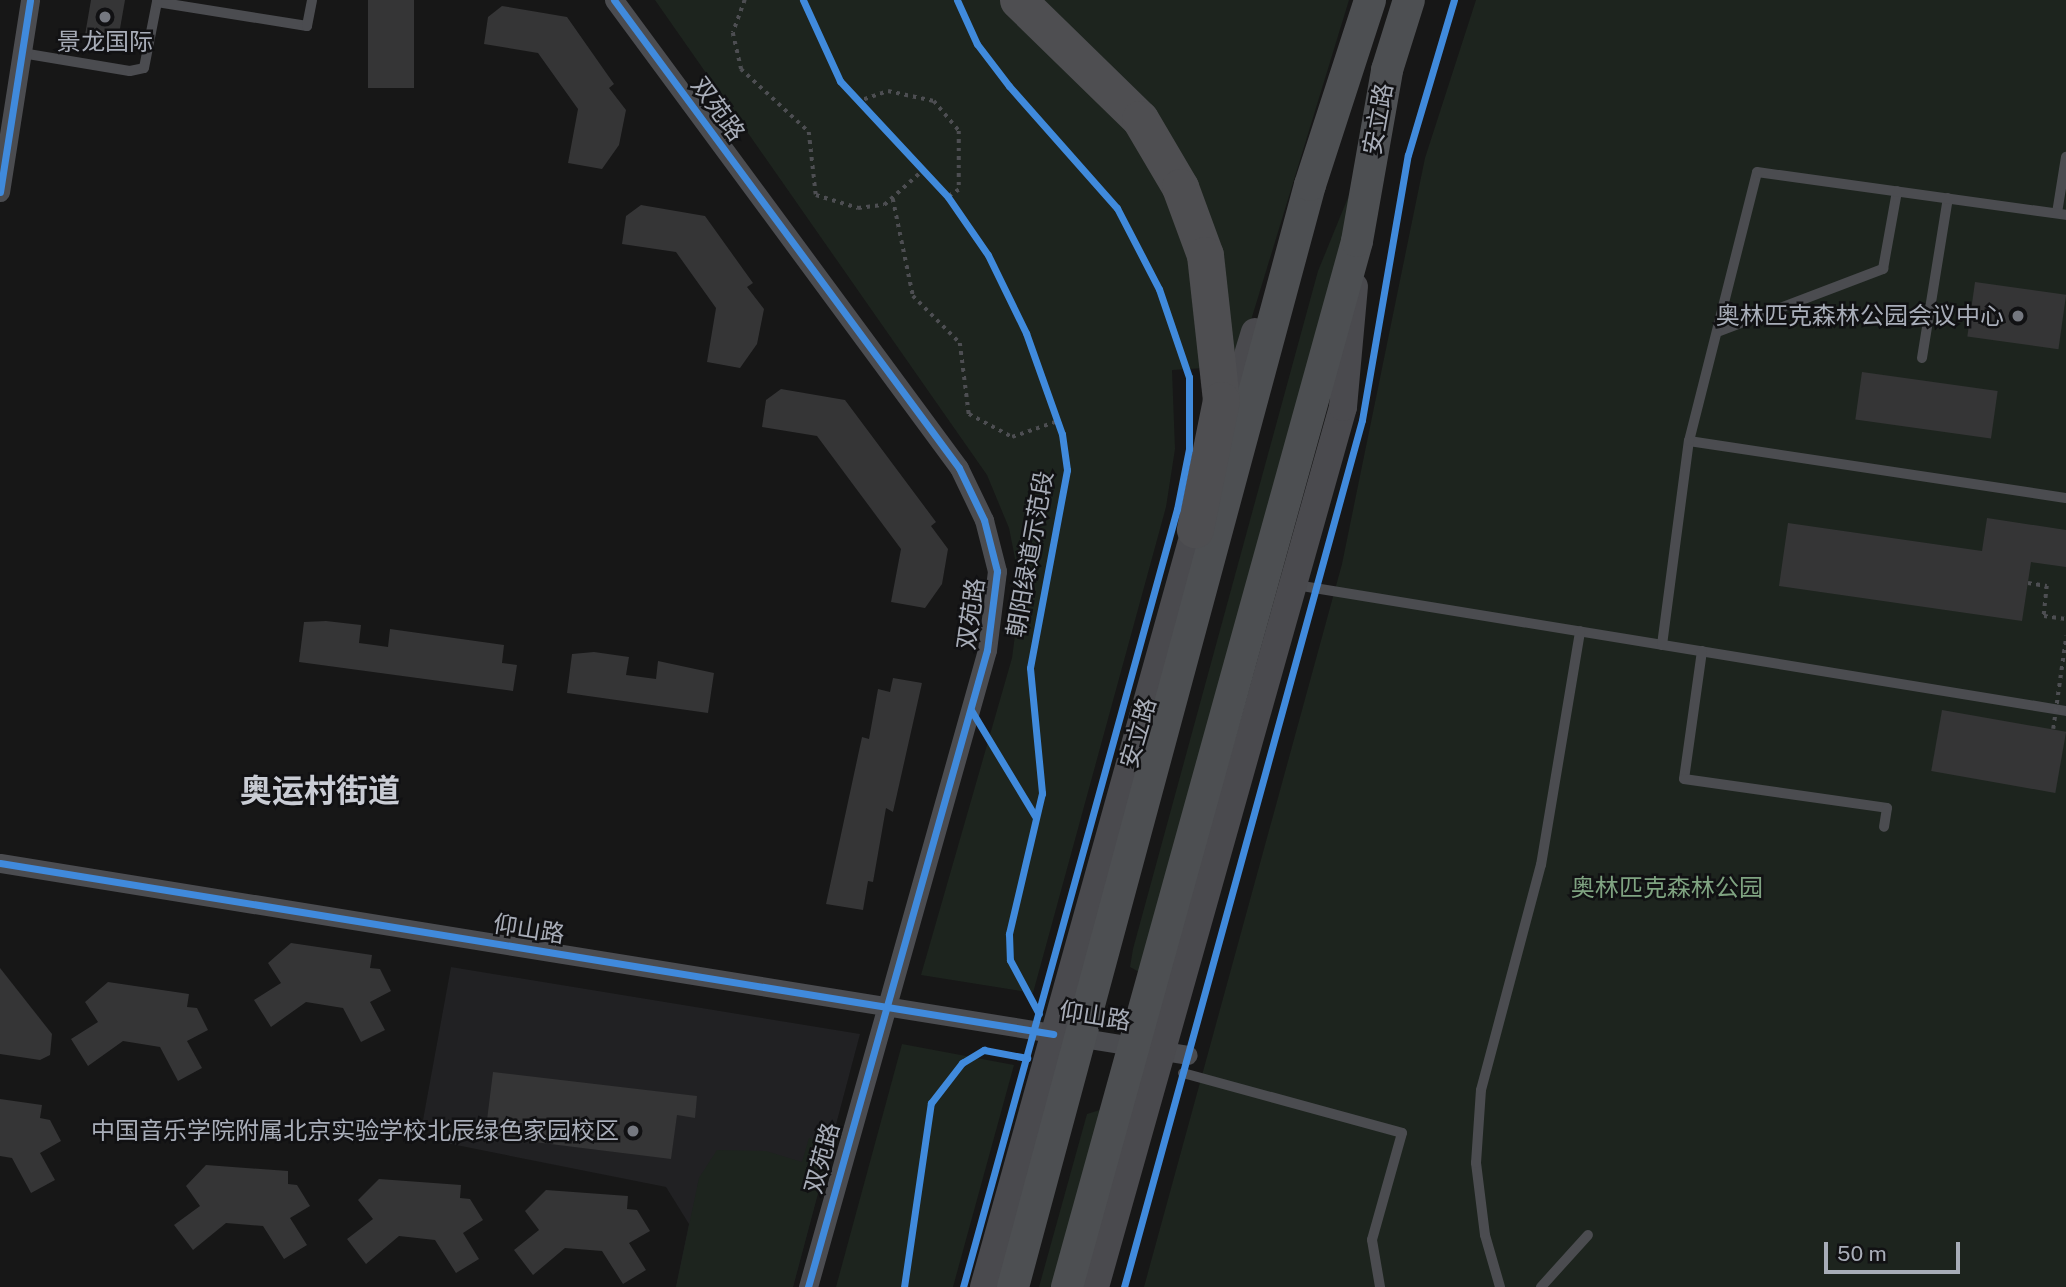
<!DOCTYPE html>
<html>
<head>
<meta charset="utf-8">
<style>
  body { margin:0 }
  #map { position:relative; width:2066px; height:1287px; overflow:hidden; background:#171717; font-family:"Public Sans","Noto Sans SC",sans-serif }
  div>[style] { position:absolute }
  .built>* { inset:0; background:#212123 }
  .green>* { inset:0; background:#1d241e }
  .building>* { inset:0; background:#353536; transform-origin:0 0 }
  .path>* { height:3.5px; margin-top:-1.75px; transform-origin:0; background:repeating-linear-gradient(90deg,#4d4e52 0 3.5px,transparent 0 8.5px) }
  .lane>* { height:10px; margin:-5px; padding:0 5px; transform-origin:5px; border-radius:5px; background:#4b4c50 }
  .street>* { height:19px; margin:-9.5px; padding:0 9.5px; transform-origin:9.5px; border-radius:9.5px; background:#4b4c50 }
  .secondary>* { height:28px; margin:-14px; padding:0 14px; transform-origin:14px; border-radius:14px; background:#4a4a4e }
  .primary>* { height:32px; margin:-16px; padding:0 16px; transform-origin:16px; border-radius:16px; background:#4d4f52 }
  .highway>* { height:37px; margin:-18.5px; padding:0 18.5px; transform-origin:18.5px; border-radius:18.5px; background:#4e4e51 }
  .path-bridge>* { height:3.5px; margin-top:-1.75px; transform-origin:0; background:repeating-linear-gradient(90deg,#4d4e52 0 3.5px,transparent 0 8.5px) }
  .cycleway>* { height:7px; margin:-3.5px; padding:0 3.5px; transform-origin:3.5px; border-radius:3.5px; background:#408adc }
  .dots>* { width:19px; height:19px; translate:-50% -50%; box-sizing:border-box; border:4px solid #111113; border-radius:50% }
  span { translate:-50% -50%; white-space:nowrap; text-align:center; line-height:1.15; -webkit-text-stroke:5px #111113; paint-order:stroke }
  .poi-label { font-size:24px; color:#a8adb8 }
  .right { translate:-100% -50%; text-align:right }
  .street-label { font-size:24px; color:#a8adb8 }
  .park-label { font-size:24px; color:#7fa381 }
  .district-label { font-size:32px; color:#c9ccd4; font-weight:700 }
  .scale { position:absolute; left:1824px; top:1242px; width:136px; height:32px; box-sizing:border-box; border:4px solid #a8adb8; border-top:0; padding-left:9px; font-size:21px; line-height:24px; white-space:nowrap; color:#a8adb8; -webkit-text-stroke:5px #111113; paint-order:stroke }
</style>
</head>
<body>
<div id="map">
  <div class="built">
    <div style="clip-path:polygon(451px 967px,860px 1034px,793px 1287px,676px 1287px,689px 1224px,666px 1187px,441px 1142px,423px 1120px)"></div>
  </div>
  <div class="green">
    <div style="clip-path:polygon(655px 0,1349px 0,1237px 366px,1172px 370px,1175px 449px,1166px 507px,1033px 993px,921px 975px,1012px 658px,1021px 589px,1009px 528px,987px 475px)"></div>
    <div style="clip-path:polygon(1476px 0,2066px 0,2066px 1287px,1144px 1287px,1342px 564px,1425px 158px)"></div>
    <div style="clip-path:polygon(1367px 151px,1141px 973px,1130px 967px,1133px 949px,1318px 271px)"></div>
    <div style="clip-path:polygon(902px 1044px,1014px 1065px,953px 1287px,836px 1287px)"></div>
    <div style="clip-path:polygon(1106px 1108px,1071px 1287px,1039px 1287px,1087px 1114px)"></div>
    <div style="clip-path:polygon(809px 1138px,831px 1145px,793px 1287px,676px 1287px,699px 1178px,717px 1150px,766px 1151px,802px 1162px)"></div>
  </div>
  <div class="building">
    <div style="clip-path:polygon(91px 0,125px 0,118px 40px,85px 35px)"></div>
    <div style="left:368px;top:0;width:46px;height:88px"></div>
    <div style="clip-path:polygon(502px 6px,567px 17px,614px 84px,609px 88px,626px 110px,619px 145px,602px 169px,568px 163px,578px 109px,538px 53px,484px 44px,488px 17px)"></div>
    <div style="clip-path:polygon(641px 205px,705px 216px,753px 283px,747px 287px,764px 309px,757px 344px,740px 368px,707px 362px,716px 308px,676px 252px,622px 244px,626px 216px)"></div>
    <div style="left:1975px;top:282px;width:92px;height:55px;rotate:8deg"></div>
    <div style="left:1862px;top:372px;width:137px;height:48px;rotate:8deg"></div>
    <div style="clip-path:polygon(781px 389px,845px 400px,936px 522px,931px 526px,948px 549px,942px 584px,925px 608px,891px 602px,901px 549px,817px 436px,762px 427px,766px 400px)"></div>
    <div style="clip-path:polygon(1987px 518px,2066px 530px,2066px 567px,2031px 562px,2022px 621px,1779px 586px,1788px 523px,1982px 551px)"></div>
    <div style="clip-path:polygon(326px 621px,361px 625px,359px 643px,374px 645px,388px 647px,390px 629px,504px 645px,502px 663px,517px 665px,513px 691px,299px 662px,304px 622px)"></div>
    <div style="clip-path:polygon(594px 652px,629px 657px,626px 675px,656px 679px,658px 661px,714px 673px,708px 713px,567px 693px,572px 654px)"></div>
    <div style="clip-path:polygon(893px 678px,922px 683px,893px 812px,886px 808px,873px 882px,868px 881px,863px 910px,826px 904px,862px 737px,869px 739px,878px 689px,890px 692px)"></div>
    <div style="left:1942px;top:710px;width:126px;height:62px;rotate:10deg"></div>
    <div style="clip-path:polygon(291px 943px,372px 955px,370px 968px,380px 969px,391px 991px,370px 1002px,385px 1030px,361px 1042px,343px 1008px,306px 1002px,271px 1027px,254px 1000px,281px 983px,268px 963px)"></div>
    <div style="clip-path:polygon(0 968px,52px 1034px,50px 1055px,40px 1060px,0 1054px)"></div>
    <div style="clip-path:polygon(108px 982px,189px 994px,187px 1007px,197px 1008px,208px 1030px,187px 1041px,202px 1068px,178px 1081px,160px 1047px,123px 1041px,88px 1066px,71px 1039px,98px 1022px,85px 1002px)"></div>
    <div style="clip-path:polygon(493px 1072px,697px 1096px,695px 1118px,677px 1115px,671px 1159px,485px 1136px)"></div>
    <div style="clip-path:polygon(0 1099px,42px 1105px,40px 1118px,50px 1120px,61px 1141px,40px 1153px,55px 1180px,31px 1193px,12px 1158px,0 1156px)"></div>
    <div style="clip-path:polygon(206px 1165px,288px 1171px,288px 1184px,297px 1185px,310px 1206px,290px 1218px,307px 1245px,284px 1259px,263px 1226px,226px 1223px,193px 1250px,174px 1225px,200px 1206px,186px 1186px)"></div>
    <div style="clip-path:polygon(379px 1179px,461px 1185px,460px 1198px,470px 1199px,483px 1220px,463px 1233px,479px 1259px,456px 1273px,435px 1240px,399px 1236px,366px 1264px,347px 1239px,373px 1219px,358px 1200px)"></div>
    <div style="clip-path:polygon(546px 1190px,628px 1196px,627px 1209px,637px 1210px,650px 1231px,629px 1243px,646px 1270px,623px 1284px,602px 1251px,565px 1248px,533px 1275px,514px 1250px,539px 1230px,525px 1211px)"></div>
  </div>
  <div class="path">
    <div style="left:745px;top:0;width:35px;rotate:110deg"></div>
    <div style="left:733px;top:33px;width:37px;rotate:77deg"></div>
    <div style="left:741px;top:69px;width:93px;rotate:42.8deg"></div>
    <div style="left:809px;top:132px;width:63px;rotate:83.7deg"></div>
    <div style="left:816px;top:195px;width:44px;rotate:17.2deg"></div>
    <div style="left:858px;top:208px;width:26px;rotate:-7deg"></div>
    <div style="left:884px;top:205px;width:52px;rotate:-41.9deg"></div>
    <div style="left:856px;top:102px;width:34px;rotate:-19deg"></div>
    <div style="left:888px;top:91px;width:47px;rotate:12.3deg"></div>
    <div style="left:934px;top:101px;width:39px;rotate:50deg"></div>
    <div style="left:959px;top:131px;width:59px;rotate:90deg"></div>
    <div style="left:959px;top:190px;width:13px;rotate:148deg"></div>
    <div style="left:893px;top:199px;width:99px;rotate:78.3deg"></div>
    <div style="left:913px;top:296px;width:66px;rotate:45deg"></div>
    <div style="left:960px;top:343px;width:72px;rotate:82.8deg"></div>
    <div style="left:969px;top:414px;width:49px;rotate:28.1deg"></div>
    <div style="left:1012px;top:437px;width:49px;rotate:-19.2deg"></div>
    <div style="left:2028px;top:583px;width:19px;rotate:9deg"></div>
    <div style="left:2047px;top:586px;width:30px;rotate:96deg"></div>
    <div style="left:2044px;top:616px;width:22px;rotate:8deg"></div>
  </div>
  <div class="lane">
    <div style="left:22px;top:53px;width:109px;rotate:9.5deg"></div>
    <div style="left:130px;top:71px;width:14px;rotate:-12deg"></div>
    <div style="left:144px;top:68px;width:67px;rotate:-78.9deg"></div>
    <div style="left:157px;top:2px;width:152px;rotate:9.1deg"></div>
    <div style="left:307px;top:26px;width:26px;rotate:-79deg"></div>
    <div style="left:2057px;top:213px;width:57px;rotate:-80.9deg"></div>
    <div style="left:1717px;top:332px;width:178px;rotate:-20.8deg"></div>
    <div style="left:1883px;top:269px;width:79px;rotate:-79.8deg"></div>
    <div style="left:1922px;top:358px;width:162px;rotate:-80.8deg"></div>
    <div style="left:1689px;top:441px;width:381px;rotate:8.6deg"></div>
    <div style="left:1296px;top:585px;width:780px;rotate:9.29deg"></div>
    <div style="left:1662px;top:645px;width:206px;rotate:-82.5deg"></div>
    <div style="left:1689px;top:441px;width:277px;rotate:-75.8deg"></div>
    <div style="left:1757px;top:172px;width:312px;rotate:7.9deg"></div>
    <div style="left:1702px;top:651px;width:129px;rotate:98deg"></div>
    <div style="left:1684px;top:779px;width:205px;rotate:8.1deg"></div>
    <div style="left:1887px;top:808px;width:19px;rotate:99deg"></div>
    <div style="left:1183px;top:1073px;width:227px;rotate:15.3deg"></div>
    <div style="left:1402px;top:1133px;width:111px;rotate:105.7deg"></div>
    <div style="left:1372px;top:1240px;width:48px;rotate:80.3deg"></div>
    <div style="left:1500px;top:1287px;width:54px;rotate:-106.1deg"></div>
    <div style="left:1485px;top:1235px;width:73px;rotate:-97.1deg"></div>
    <div style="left:1476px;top:1163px;width:73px;rotate:-86.1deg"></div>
    <div style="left:1481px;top:1090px;width:233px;rotate:-75.1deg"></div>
    <div style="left:1541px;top:865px;width:237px;rotate:-80.5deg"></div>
    <div style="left:1541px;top:1287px;width:70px;rotate:-47.9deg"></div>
  </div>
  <div class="street">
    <div style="left:614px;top:0;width:581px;rotate:53.6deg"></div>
    <div style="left:959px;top:468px;width:58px;rotate:64.3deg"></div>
    <div style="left:984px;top:520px;width:53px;rotate:75.7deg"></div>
    <div style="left:997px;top:571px;width:80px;rotate:97.2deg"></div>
    <div style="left:987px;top:650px;width:662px;rotate:105.7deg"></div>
    <div style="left:0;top:192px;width:194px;rotate:-81.1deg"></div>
    <div style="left:0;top:863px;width:1203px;rotate:9.18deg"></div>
  </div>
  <div class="secondary">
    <div style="left:1227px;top:424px;width:96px;rotate:-73.1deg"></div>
    <div style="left:984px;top:1287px;width:808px;rotate:-74.42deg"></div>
    <div style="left:1095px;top:1287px;width:914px;rotate:-74.26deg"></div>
    <div style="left:1343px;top:407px;width:121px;rotate:-84.8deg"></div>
  </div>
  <div class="primary">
    <div style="left:1013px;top:1287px;width:1141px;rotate:-74.92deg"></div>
    <div style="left:1310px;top:185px;width:194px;rotate:-72deg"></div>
    <div style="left:1067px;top:1287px;width:1085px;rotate:-74.5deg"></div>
    <div style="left:1357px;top:241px;width:174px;rotate:-80deg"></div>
    <div style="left:1387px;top:70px;width:73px;rotate:-72.6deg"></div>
  </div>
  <div class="highway">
    <div style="left:1018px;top:0;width:170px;rotate:44.3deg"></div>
    <div style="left:1140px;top:119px;width:79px;rotate:59.5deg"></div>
    <div style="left:1180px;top:187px;width:72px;rotate:69.8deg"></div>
    <div style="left:1205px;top:255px;width:146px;rotate:83.7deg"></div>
    <div style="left:1221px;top:400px;width:132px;rotate:101.4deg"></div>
  </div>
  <div class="path-bridge">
    <div style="left:2053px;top:729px;width:94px;rotate:-82deg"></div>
  </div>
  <div class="cycleway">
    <div style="left:614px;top:0;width:581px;rotate:53.6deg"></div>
    <div style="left:959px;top:468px;width:58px;rotate:64.3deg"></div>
    <div style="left:984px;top:520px;width:53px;rotate:75.7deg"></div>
    <div style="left:997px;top:571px;width:80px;rotate:97.2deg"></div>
    <div style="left:987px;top:650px;width:662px;rotate:105.7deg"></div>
    <div style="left:803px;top:0;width:89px;rotate:65.4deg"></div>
    <div style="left:840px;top:81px;width:158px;rotate:47deg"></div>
    <div style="left:948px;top:197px;width:70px;rotate:55.4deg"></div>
    <div style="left:988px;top:255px;width:87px;rotate:64deg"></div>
    <div style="left:1026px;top:333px;width:107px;rotate:70.4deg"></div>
    <div style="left:1062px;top:434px;width:36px;rotate:82deg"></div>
    <div style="left:1067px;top:470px;width:201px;rotate:100.6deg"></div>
    <div style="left:1030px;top:668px;width:126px;rotate:84.5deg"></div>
    <div style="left:1042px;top:793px;width:145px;rotate:103.2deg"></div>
    <div style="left:1009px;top:934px;width:26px;rotate:88deg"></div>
    <div style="left:1010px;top:960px;width:61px;rotate:61.8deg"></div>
    <div style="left:957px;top:0;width:48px;rotate:65.6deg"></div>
    <div style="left:977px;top:44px;width:53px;rotate:52.7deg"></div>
    <div style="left:1009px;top:86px;width:163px;rotate:48.5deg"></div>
    <div style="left:1117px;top:208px;width:91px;rotate:62.6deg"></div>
    <div style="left:1159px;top:289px;width:93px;rotate:71.2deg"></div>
    <div style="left:1189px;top:377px;width:72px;rotate:90deg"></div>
    <div style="left:1189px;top:449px;width:61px;rotate:101.3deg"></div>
    <div style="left:1177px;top:509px;width:807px;rotate:105.38deg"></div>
    <div style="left:0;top:192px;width:194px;rotate:-81.1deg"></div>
    <div style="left:971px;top:710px;width:124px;rotate:58.9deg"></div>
    <div style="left:0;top:863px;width:1067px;rotate:9.22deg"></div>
    <div style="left:904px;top:1287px;width:186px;rotate:-81.7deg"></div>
    <div style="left:931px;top:1103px;width:51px;rotate:-52.2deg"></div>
    <div style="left:962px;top:1063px;width:26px;rotate:-31deg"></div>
    <div style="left:984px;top:1050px;width:44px;rotate:10.5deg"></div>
    <div style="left:1124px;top:1287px;width:899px;rotate:-74.65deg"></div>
    <div style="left:1362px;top:420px;width:269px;rotate:-80.2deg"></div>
    <div style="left:1408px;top:155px;width:162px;rotate:-73.5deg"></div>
  </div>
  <div class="dots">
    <div style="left:105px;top:17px;background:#757880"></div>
    <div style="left:2018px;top:316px;background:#757880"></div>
    <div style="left:633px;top:1131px;background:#757880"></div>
  </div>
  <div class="poi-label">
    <span style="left:105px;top:42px">景龙国际</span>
    <span class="right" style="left:2004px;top:316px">奥林匹克森林公园会议中心</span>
    <span class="right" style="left:619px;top:1131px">中国音乐学院附属北京实验学校北辰绿色家园校区</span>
  </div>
  <div class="street-label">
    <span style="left:718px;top:109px;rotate:54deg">双苑路</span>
    <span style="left:1378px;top:119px;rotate:-80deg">安立路</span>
    <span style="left:1030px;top:554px;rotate:-80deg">朝阳绿道示范段</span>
    <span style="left:971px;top:614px;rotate:-82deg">双苑路</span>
    <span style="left:1138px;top:733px;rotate:-74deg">安立路</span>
    <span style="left:529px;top:929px;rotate:9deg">仰山路</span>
    <span style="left:1095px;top:1016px;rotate:9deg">仰山路</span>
    <span style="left:822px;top:1158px;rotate:-75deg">双苑路</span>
  </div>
  <div class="park-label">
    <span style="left:1667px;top:888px">奥林匹克森林公园</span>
  </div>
  <div class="district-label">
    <span style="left:320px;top:791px">奥运村街道</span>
  </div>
  <div class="scale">50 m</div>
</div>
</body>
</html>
